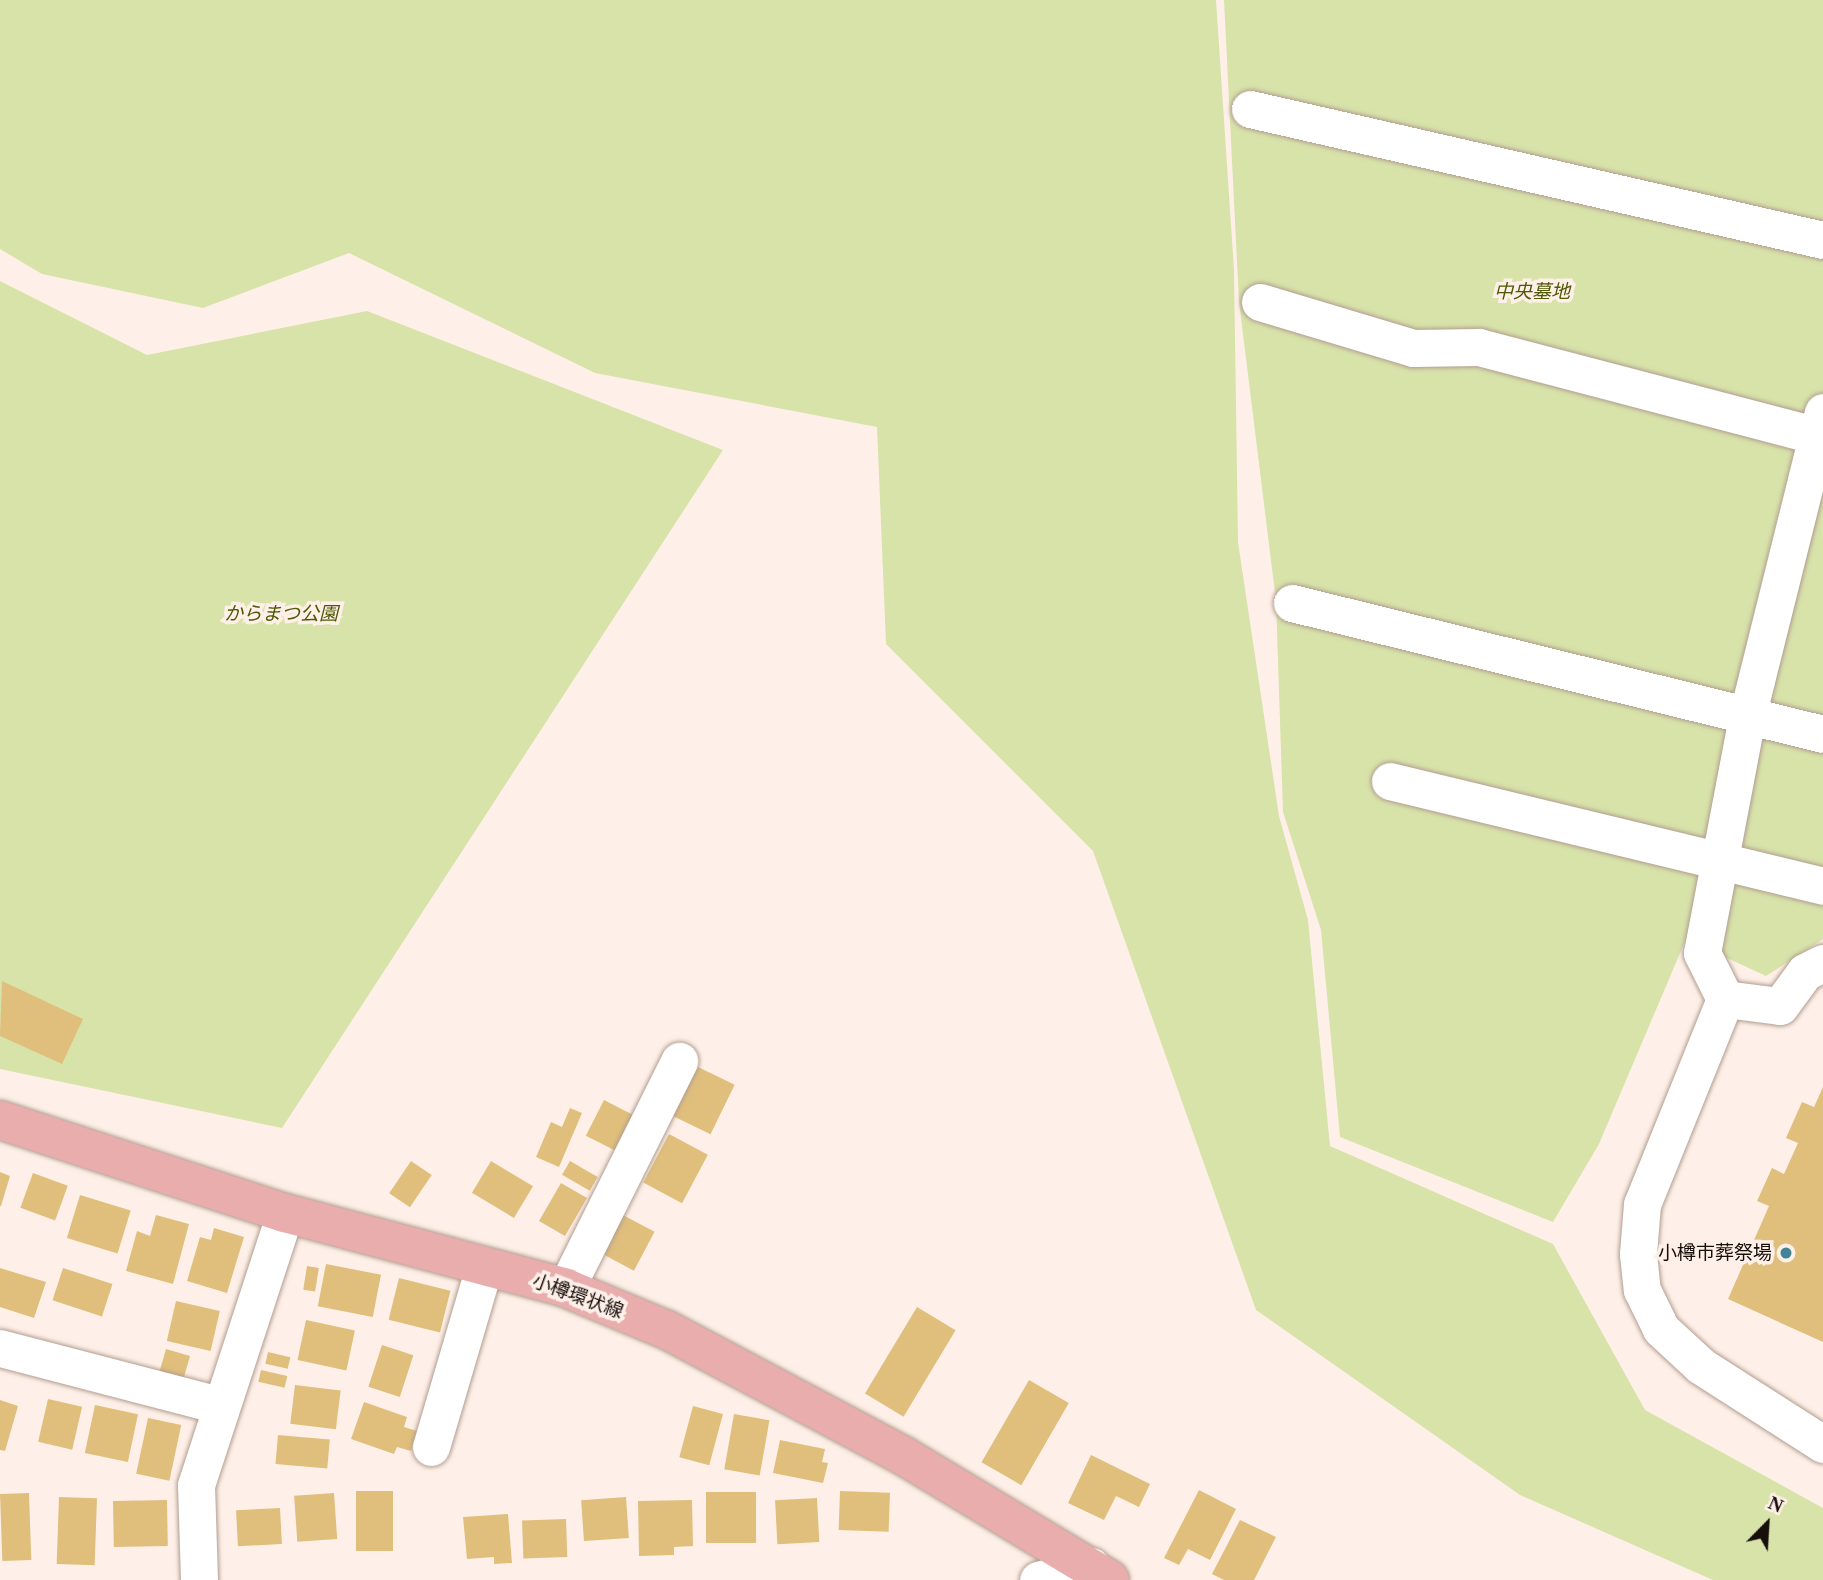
<!DOCTYPE html>
<html>
<head>
<meta charset="utf-8">
<style>
  body { margin:0 }
  #map { position:relative; width:1823px; height:1580px; overflow:hidden; background:#fef0e8; font-family:"Times New Roman","Noto Sans JP",serif }
  div>[style] { position:absolute }
  .green>* { inset:0; background:#d8e3aa }
  .building>* { inset:0; background:#e0bf7c; transform-origin:0 0 }
  .roads { filter:drop-shadow(0 0 2px #b29d90) drop-shadow(0 0 2px #b29d90) }
  .minor>* { height:37px; margin:-18.5px; padding:0 18.5px; transform-origin:18.5px; border-radius:18.5px; background:#fff }
  .major>* { height:38px; margin:-19px; padding:0 19px; transform-origin:19px; border-radius:19px; background:#e9adae }
  .dots>* { width:19px; height:19px; translate:-50% -50%; box-sizing:border-box; border:4px solid #fef0e8; border-radius:50% }
  span { translate:-50% -50%; white-space:nowrap; text-align:center; line-height:1.15; -webkit-text-stroke:7px #fef0e8; paint-order:stroke }
  .park-label { font-size:19px; color:#4f5804; font-style:italic }
  .poi-label { font-size:19px; color:#160f0a }
  .right { translate:-100% -50%; text-align:right }
  .street-label { font-size:19px; color:#160f0a }
  .north { position:absolute; left:1732px; top:1489px; width:70px; height:70px; -webkit-text-stroke:5px #fef0e8; paint-order:stroke; rotate:24deg; font-size:19px; font-weight:700; line-height:28px; text-align:center; color:#160f0a }
  .north::after { content:''; display:block; margin:auto; width:24px; height:32px; background:#160f0a; clip-path:polygon(50% 0,100% 100%,50% 72%,0 100%) }
</style>
</head>
<body>
<div id="map">
  <div class="green">
    <div style="clip-path:polygon(0 0,1216px 0,1234px 270px,1238px 542px,1279px 816px,1308px 920px,1330px 1146px,1553px 1244px,1645px 1410px,1823px 1508px,1823px 1580px,1713px 1580px,1520px 1495px,1256px 1310px,1093px 851px,886px 644px,877px 427px,595px 373px,349px 253px,203px 308px,42px 274px,0 249px)"></div>
    <div style="clip-path:polygon(1224px 0,1823px 0,1823px 939px,1766px 976px,1686px 939px,1599px 1144px,1553px 1222px,1340px 1137px,1321px 930px,1283px 812px,1276px 601px,1239px 302px)"></div>
    <div style="clip-path:polygon(0 281px,147px 355px,367px 311px,723px 450px,282px 1128px,0 1069px)"></div>
  </div>
  <div class="building">
    <div style="clip-path:polygon(2px 981px,83px 1019px,62px 1064px,0 1036px)"></div>
    <div style="left:696px;top:1066px;width:43px;height:55px;rotate:26deg"></div>
    <div style="clip-path:polygon(1823px 1087px,1823px 1342px,1728px 1299px,1769px 1206px,1757px 1201px,1772px 1168px,1784px 1174px,1798px 1143px,1786px 1138px,1802px 1102px,1814px 1107px)"></div>
    <div style="left:604px;top:1100px;width:40px;height:40px;rotate:27deg"></div>
    <div style="clip-path:polygon(570px 1108px,582px 1113px,559px 1167px,536px 1157px,551px 1122px,562px 1127px)"></div>
    <div style="left:669px;top:1134px;width:44px;height:55px;rotate:28deg"></div>
    <div style="left:411px;top:1161px;width:25px;height:39px;rotate:34deg"></div>
    <div style="left:491px;top:1161px;width:49px;height:37px;rotate:31deg"></div>
    <div style="left:570px;top:1161px;width:32px;height:16px;rotate:30deg"></div>
    <div style="clip-path:polygon(0 1172px,10px 1176px,1px 1206px,0 1206px)"></div>
    <div style="left:33px;top:1173px;width:37px;height:37px;rotate:20deg"></div>
    <div style="left:561px;top:1183px;width:30px;height:44px;rotate:30deg"></div>
    <div style="left:80px;top:1195px;width:53px;height:45px;rotate:17deg"></div>
    <div style="left:621px;top:1214px;width:38px;height:44px;rotate:28deg"></div>
    <div style="clip-path:polygon(156px 1215px,189px 1224px,173px 1284px,126px 1271px,137px 1231px,150px 1236px)"></div>
    <div style="clip-path:polygon(214px 1228px,244px 1237px,227px 1293px,187px 1281px,200px 1237px,211px 1240px)"></div>
    <div style="left:326px;top:1264px;width:56px;height:43px;rotate:11deg"></div>
    <div style="left:307px;top:1266px;width:12px;height:24px;rotate:9deg"></div>
    <div style="clip-path:polygon(0 1268px,46px 1282px,34px 1318px,0 1307px)"></div>
    <div style="left:63px;top:1268px;width:52px;height:34px;rotate:18deg"></div>
    <div style="left:399px;top:1278px;width:53px;height:43px;rotate:14deg"></div>
    <div style="left:176px;top:1301px;width:45px;height:41px;rotate:13deg"></div>
    <div style="left:917px;top:1307px;width:45px;height:101px;rotate:31deg"></div>
    <div style="left:306px;top:1320px;width:50px;height:41px;rotate:12deg"></div>
    <div style="left:382px;top:1345px;width:33px;height:44px;rotate:18deg"></div>
    <div style="left:166px;top:1349px;width:25px;height:25px;rotate:16deg"></div>
    <div style="left:268px;top:1352px;width:23px;height:12px;rotate:13deg"></div>
    <div style="left:261px;top:1370px;width:27px;height:12px;rotate:13deg"></div>
    <div style="left:1029px;top:1380px;width:46px;height:95px;rotate:30deg"></div>
    <div style="left:295px;top:1385px;width:46px;height:39px;rotate:7deg"></div>
    <div style="left:48px;top:1399px;width:35px;height:44px;rotate:13deg"></div>
    <div style="clip-path:polygon(0 1400px,18px 1406px,5px 1451px,0 1450px)"></div>
    <div style="clip-path:polygon(364px 1402px,407px 1417px,404px 1427px,417px 1431px,411px 1451px,397px 1447px,394px 1454px,351px 1439px)"></div>
    <div style="left:95px;top:1405px;width:44px;height:49px;rotate:12deg"></div>
    <div style="left:693px;top:1406px;width:31px;height:53px;rotate:15deg"></div>
    <div style="left:734px;top:1414px;width:36px;height:56px;rotate:10deg"></div>
    <div style="left:148px;top:1418px;width:34px;height:57px;rotate:12deg"></div>
    <div style="left:278px;top:1435px;width:52px;height:29px;rotate:5deg"></div>
    <div style="clip-path:polygon(780px 1440px,825px 1449px,822px 1462px,828px 1463px,823px 1483px,773px 1473px)"></div>
    <div style="clip-path:polygon(1091px 1455px,1150px 1484px,1139px 1507px,1116px 1496px,1104px 1520px,1068px 1503px)"></div>
    <div style="clip-path:polygon(1199px 1490px,1236px 1509px,1210px 1560px,1188px 1549px,1179px 1565px,1164px 1558px)"></div>
    <div style="left:356px;top:1491px;width:37px;height:60px"></div>
    <div style="left:840px;top:1491px;width:50px;height:39px;rotate:2deg"></div>
    <div style="left:706px;top:1492px;width:50px;height:51px"></div>
    <div style="left:29px;top:1493px;width:67px;height:29px;rotate:88deg"></div>
    <div style="left:334px;top:1493px;width:46px;height:40px;rotate:86deg"></div>
    <div style="left:59px;top:1497px;width:38px;height:67px;rotate:2deg"></div>
    <div style="left:626px;top:1497px;width:41px;height:45px;rotate:86deg"></div>
    <div style="left:817px;top:1498px;width:44px;height:42px;rotate:87deg"></div>
    <div style="left:167px;top:1500px;width:46px;height:54px;rotate:89deg"></div>
    <div style="clip-path:polygon(692px 1500px,693px 1546px,674px 1547px,674px 1555px,639px 1556px,638px 1501px)"></div>
    <div style="left:280px;top:1508px;width:36px;height:44px;rotate:87deg"></div>
    <div style="clip-path:polygon(508px 1514px,512px 1563px,494px 1564px,494px 1557px,467px 1559px,463px 1517px)"></div>
    <div style="left:566px;top:1519px;width:38px;height:44px;rotate:88deg"></div>
    <div style="clip-path:polygon(1240px 1520px,1276px 1537px,1254px 1580px,1224px 1580px,1212px 1574px)"></div>
  </div>
  <div class="roads">
    <div class="minor">
      <div style="left:1250px;top:109px;width:588px;rotate:12.88deg"></div>
      <div style="left:1260px;top:302px;width:160px;rotate:16.7deg"></div>
      <div style="left:1413px;top:348px;width:66px;rotate:-0.9deg"></div>
      <div style="left:1479px;top:347px;width:356px;rotate:14.7deg"></div>
      <div style="left:1823px;top:412px;width:314px;rotate:104deg"></div>
      <div style="left:1747px;top:717px;width:240px;rotate:100.8deg"></div>
      <div style="left:1702px;top:953px;width:51px;rotate:63.4deg"></div>
      <div style="left:1725px;top:999px;width:221px;rotate:112deg"></div>
      <div style="left:1642px;top:1204px;width:50px;rotate:94.6deg"></div>
      <div style="left:1638px;top:1254px;width:36px;rotate:84deg"></div>
      <div style="left:1642px;top:1290px;width:43px;rotate:64deg"></div>
      <div style="left:1661px;top:1329px;width:54px;rotate:42.8deg"></div>
      <div style="left:1701px;top:1366px;width:145px;rotate:32.6deg"></div>
      <div style="left:1292px;top:603px;width:547px;rotate:13.86deg"></div>
      <div style="left:1390px;top:781px;width:446px;rotate:13.6deg"></div>
      <div style="left:1725px;top:999px;width:55px;rotate:7.3deg"></div>
      <div style="left:1780px;top:1006px;width:42px;rotate:-53.7deg"></div>
      <div style="left:1805px;top:972px;width:20px;rotate:-27deg"></div>
      <div style="left:566px;top:1288px;width:254px;rotate:-63.5deg"></div>
      <div style="left:0;top:1348px;width:226px;rotate:14.6deg"></div>
      <div style="left:431px;top:1447px;width:188px;rotate:-73.6deg"></div>
      <div style="left:199px;top:1580px;width:95px;rotate:-91.8deg"></div>
      <div style="left:196px;top:1485px;width:286px;rotate:-71.9deg"></div>
      <div style="left:1038px;top:1580px;width:55px;rotate:-14.8deg"></div>
    </div>
    <div class="major">
      <div style="left:0;top:1120px;width:300px;rotate:18.1deg"></div>
      <div style="left:285px;top:1213px;width:291px;rotate:14.9deg"></div>
      <div style="left:566px;top:1288px;width:109px;rotate:22.6deg"></div>
      <div style="left:667px;top:1330px;width:268px;rotate:28deg"></div>
      <div style="left:904px;top:1456px;width:240px;rotate:31deg"></div>
    </div>
  </div>
  <div class="dots">
    <div style="left:1786px;top:1253px;background:#418594"></div>
  </div>
  <div class="park-label">
    <span style="left:1532px;top:292px">中央墓地</span>
    <span style="left:281px;top:614px">からまつ公園</span>
  </div>
  <div class="poi-label">
    <span class="right" style="left:1772px;top:1253px">小樽市葬祭場</span>
  </div>
  <div class="street-label">
    <span style="left:578px;top:1296px;rotate:20deg">小樽環状線</span>
  </div>
  <div class="north">N</div>
</div>
</body>
</html>
